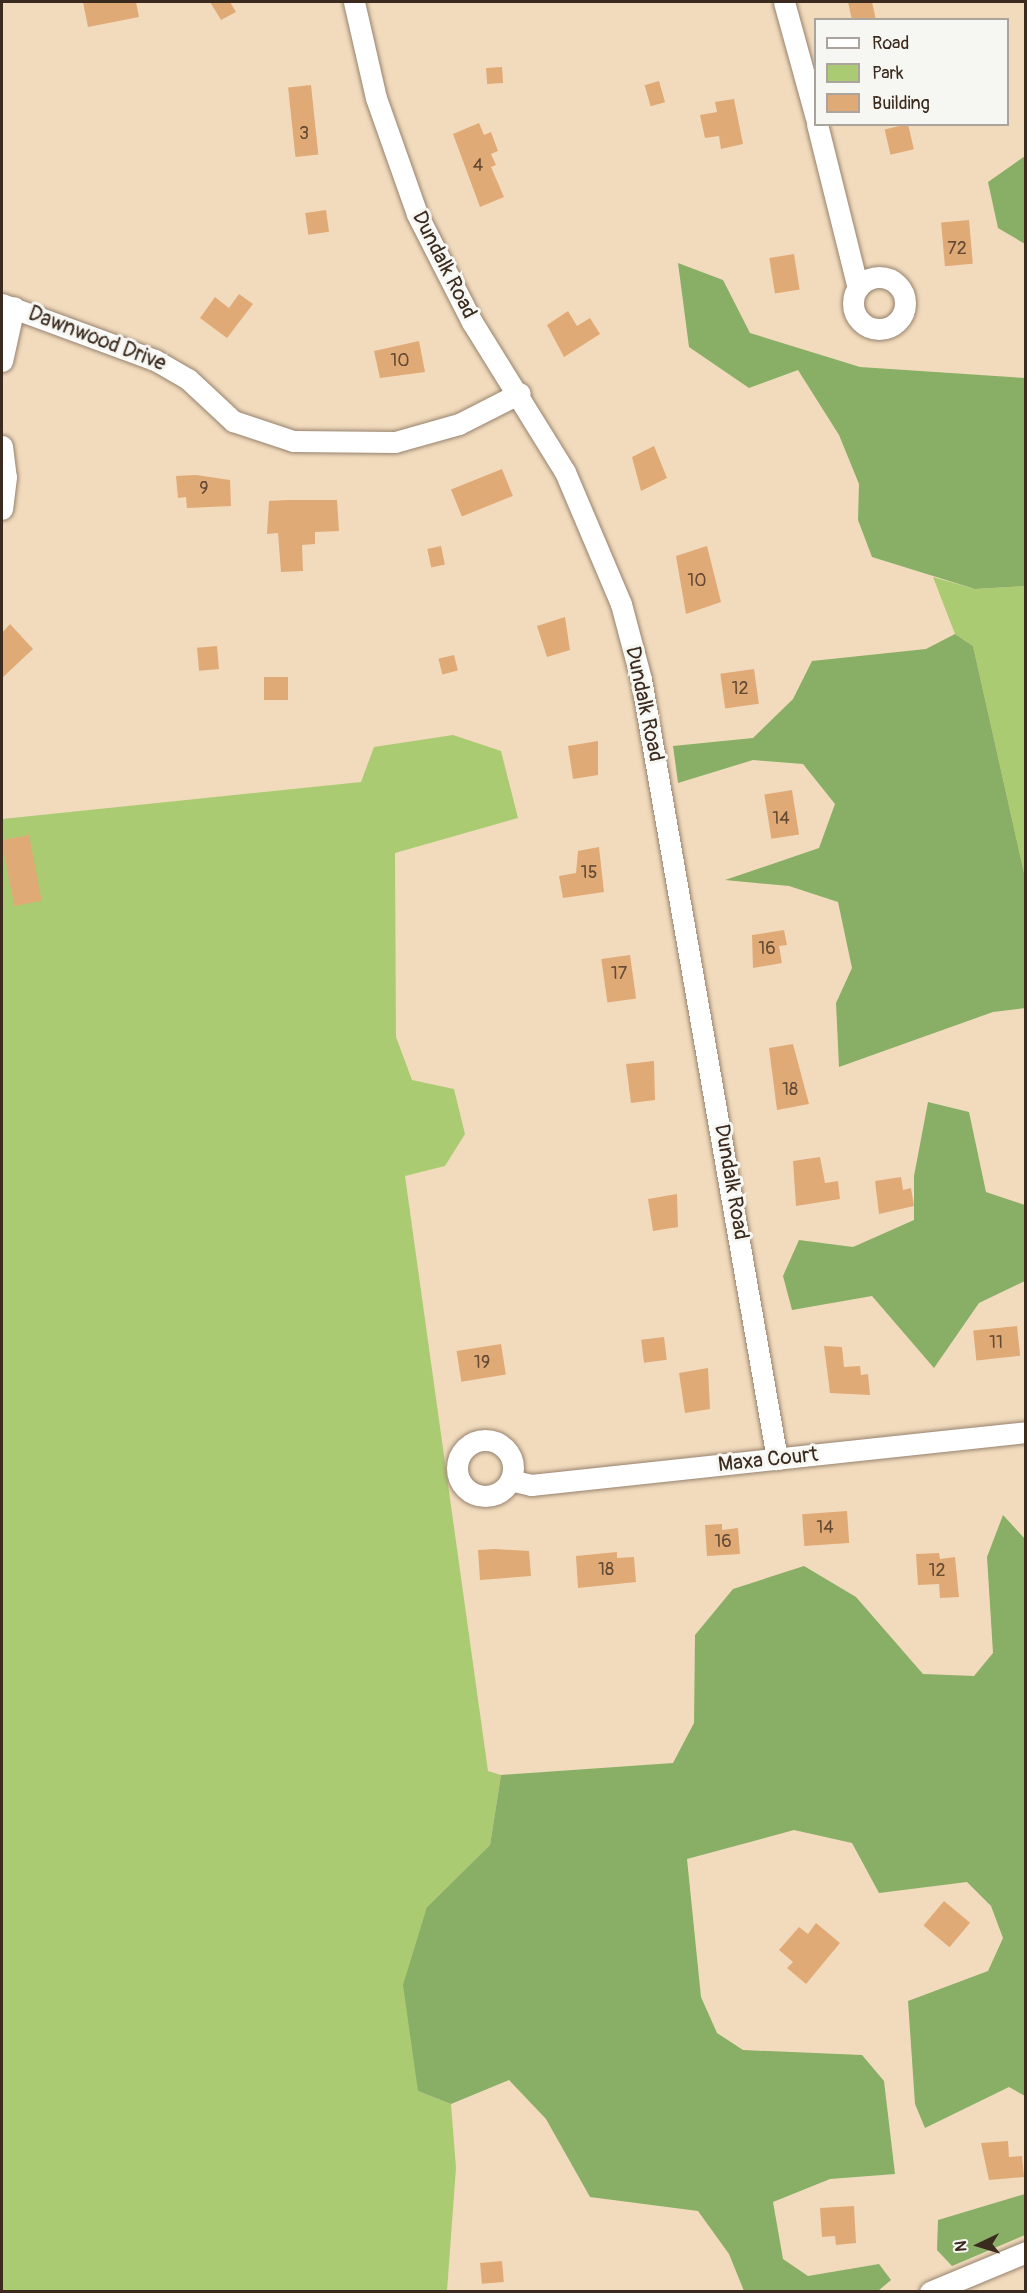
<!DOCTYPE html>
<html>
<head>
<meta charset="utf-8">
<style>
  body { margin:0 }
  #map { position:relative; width:1027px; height:2293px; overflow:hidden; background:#f2dbbd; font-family:Pangolin,sans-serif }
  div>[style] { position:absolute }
  .green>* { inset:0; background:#abcb73 }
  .forest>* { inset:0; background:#88af65 }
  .building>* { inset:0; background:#e0aa76; transform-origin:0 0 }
  .roads { filter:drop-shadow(0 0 2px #96826e) drop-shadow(0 0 2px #96826e) }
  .minor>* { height:21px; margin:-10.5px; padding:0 10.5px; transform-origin:10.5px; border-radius:10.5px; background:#fff }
  .minor>.ring { margin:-10.5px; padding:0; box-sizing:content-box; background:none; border:21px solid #fff; border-radius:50% }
  span { translate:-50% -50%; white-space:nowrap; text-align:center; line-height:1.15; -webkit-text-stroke:6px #f6f6f2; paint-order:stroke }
  .number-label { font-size:18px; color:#644a34 }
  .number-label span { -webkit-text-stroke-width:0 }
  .street-label { font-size:21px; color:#3b2a1e }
  .frame { position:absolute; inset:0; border:3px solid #3b2a1e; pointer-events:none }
  .legend { position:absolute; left:814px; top:18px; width:195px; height:108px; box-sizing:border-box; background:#f6f6f2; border:2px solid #aba49d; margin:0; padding:8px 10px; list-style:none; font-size:18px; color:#3b2a1e }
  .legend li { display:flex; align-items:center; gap:12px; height:30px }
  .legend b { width:30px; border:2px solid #aba49d }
  .north { position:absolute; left:949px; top:2215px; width:60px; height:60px; -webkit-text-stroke:4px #f6f6f2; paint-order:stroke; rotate:266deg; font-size:16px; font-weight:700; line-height:24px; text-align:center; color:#3b2a1e }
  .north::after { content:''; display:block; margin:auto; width:21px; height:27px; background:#3b2a1e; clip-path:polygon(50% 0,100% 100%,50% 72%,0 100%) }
</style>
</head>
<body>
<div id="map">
  <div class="green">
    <div style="clip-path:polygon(933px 577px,975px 589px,1025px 586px,1025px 877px,973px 646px,955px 634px)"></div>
    <div style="clip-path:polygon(453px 735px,501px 751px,518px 818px,395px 853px,396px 1037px,412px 1080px,454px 1089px,465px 1134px,445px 1166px,405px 1176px,488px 1771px,501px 1775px,490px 1845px,427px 1907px,418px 2091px,451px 2104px,456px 2168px,447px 2291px,2px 2291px,2px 819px,361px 782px,374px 747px)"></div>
  </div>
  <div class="forest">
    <div style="clip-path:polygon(1025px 156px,1025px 244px,998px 228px,988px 182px)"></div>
    <div style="clip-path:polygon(678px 263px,723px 280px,750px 333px,860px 367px,1025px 378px,1025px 586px,975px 589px,872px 557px,858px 520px,859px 484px,839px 435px,798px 370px,749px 388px,689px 347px)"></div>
    <div style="clip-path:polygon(955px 634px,973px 646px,1025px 877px,1025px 1008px,993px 1012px,839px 1067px,836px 1003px,852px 968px,838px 902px,789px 886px,725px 880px,819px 848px,835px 804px,803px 764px,753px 760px,678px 783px,673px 746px,753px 738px,793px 699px,812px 661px,926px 649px)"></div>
    <div style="clip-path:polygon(928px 1102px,969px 1112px,986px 1192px,1025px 1205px,1025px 1281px,979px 1303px,934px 1368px,872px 1296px,792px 1310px,783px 1276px,799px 1240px,853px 1247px,914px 1220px,914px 1176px)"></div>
    <div style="clip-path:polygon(1003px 1515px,1026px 1540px,1025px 2096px,1009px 2087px,925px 2128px,915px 2104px,908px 2001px,988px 1971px,1003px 1938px,991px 1906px,967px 1882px,879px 1893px,852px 1843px,794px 1830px,687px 1859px,701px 1997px,717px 2033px,743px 2050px,862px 2055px,884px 2081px,895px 2174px,830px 2179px,773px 2202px,783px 2259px,808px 2276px,879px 2264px,891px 2280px,878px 2291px,744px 2291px,729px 2254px,698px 2211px,590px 2197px,546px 2119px,509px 2080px,451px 2104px,418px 2091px,403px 1985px,427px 1907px,490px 1845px,501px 1775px,673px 1763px,694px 1723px,695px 1635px,733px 1589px,804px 1566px,856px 1597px,923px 1674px,974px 1676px,993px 1653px,987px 1557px)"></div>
    <div style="clip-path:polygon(1025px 2194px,1025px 2235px,952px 2266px,937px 2250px,938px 2220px)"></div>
  </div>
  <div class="building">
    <div style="clip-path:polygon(83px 2px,136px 2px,139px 17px,88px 27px)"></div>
    <div style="clip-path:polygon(210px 2px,230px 2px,236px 12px,221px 20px)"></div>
    <div style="clip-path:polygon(848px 2px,872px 2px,876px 20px,852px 20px)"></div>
    <div style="left:502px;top:67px;width:16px;height:16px;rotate:86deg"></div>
    <div style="left:659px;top:81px;width:22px;height:15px;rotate:74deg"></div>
    <div style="left:311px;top:85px;width:70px;height:23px;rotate:84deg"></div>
    <div style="clip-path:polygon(734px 99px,743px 144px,721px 149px,719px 136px,705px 138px,700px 115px,717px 112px,715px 102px)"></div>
    <div style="clip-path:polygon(479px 123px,484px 135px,491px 132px,498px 151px,491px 154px,496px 165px,491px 167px,504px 197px,480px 207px,453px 134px)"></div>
    <div style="left:908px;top:124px;width:26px;height:24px;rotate:77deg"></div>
    <div style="left:326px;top:210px;width:22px;height:21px;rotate:82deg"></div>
    <div style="left:969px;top:220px;width:44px;height:28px;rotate:85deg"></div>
    <div style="left:794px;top:254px;width:36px;height:25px;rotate:81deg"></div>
    <div style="clip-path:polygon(239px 294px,253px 304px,227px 338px,200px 318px,215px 297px,229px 308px)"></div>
    <div style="clip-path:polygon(568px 311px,577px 326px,590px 318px,600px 334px,564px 357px,547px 325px)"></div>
    <div style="clip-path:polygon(419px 341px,425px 372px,380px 378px,374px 351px)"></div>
    <div style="clip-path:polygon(654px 446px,667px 478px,641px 491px,632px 457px)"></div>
    <div style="left:502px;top:469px;width:29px;height:55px;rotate:68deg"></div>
    <div style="clip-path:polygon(196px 475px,230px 480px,231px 506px,187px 508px,186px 497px,178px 498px,176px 476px)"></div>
    <div style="clip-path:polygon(287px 500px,337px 500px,339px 531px,315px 532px,315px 544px,302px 545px,303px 571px,281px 572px,278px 533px,267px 534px,269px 501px)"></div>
    <div style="left:441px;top:546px;width:19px;height:14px;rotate:78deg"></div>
    <div style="clip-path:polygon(707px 546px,721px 602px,686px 614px,676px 556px)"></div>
    <div style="clip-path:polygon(565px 617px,570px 650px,547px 657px,537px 626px)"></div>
    <div style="clip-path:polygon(10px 624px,33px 649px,2px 678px,2px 633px)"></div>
    <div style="left:217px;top:646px;width:23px;height:20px;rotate:85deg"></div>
    <div style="left:454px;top:655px;width:16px;height:16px;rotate:76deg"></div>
    <div style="left:754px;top:669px;width:35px;height:34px;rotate:82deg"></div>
    <div style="left:288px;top:677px;width:23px;height:24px;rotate:90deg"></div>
    <div style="clip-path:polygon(598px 741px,598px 775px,573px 779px,568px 746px)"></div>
    <div style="left:792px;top:790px;width:45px;height:28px;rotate:81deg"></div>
    <div style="left:29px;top:835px;width:67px;height:28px;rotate:79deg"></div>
    <div style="clip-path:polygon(599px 847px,604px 892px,563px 898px,559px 876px,576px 873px,578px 851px)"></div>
    <div style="clip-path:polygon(784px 930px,787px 945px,779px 946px,782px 963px,753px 968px,752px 935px)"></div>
    <div style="left:630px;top:955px;width:44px;height:29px;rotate:82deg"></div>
    <div style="clip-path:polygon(793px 1044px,809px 1104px,777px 1110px,769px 1048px)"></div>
    <div style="clip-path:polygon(654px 1061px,655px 1100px,631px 1103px,626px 1064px)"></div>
    <div style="clip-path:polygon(820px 1157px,825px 1183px,838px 1181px,840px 1199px,796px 1206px,793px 1161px)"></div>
    <div style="clip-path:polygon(901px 1177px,903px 1190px,911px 1188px,914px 1206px,879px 1214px,875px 1181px)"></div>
    <div style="clip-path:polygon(677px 1194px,678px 1227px,653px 1231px,648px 1199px)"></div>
    <div style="left:1017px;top:1326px;width:30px;height:44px;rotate:84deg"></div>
    <div style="left:664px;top:1337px;width:23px;height:23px;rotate:83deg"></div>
    <div style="left:501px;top:1344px;width:31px;height:45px;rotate:81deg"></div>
    <div style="clip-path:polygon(824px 1346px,842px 1347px,844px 1367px,860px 1366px,861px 1375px,868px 1374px,870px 1395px,830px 1393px)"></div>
    <div style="clip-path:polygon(708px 1368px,710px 1409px,685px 1413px,679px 1373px)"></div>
    <div style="left:847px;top:1511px;width:32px;height:45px;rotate:86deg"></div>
    <div style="clip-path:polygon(722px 1524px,722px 1530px,738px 1528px,740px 1554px,707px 1556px,705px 1525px)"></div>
    <div style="clip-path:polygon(495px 1549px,529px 1551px,531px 1576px,480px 1580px,478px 1550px)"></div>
    <div style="clip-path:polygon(617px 1552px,617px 1558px,634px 1557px,636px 1582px,578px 1588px,576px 1556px)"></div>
    <div style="clip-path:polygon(939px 1553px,940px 1559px,955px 1557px,959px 1597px,940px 1598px,939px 1584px,918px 1585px,916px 1554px)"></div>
    <div style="left:944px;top:1901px;width:34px;height:32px;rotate:40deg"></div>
    <div style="clip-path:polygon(816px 1923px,840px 1943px,806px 1984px,787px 1968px,793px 1962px,779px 1950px,799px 1927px,808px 1934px)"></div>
    <div style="clip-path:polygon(1008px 2141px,1009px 2157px,1022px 2156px,1024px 2177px,989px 2180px,981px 2143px)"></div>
    <div style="clip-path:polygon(854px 2206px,856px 2243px,836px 2245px,835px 2236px,822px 2237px,820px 2208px)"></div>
    <div style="left:502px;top:2261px;width:21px;height:22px;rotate:85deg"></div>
  </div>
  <div class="roads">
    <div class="minor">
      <div style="left:354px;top:2px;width:98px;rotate:77.1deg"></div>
      <div style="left:376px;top:98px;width:123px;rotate:70.5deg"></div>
      <div style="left:417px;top:214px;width:121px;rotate:63deg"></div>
      <div style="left:472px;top:322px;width:176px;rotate:58.2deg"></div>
      <div style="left:565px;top:472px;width:143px;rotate:67deg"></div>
      <div style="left:621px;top:604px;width:78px;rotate:75.1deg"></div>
      <div style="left:641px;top:679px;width:792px;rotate:80.11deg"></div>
      <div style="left:784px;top:2px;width:120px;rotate:74.6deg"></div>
      <div style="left:817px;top:124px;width:169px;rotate:76deg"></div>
      <div class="ring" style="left:853px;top:277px;width:31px;height:31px"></div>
      <div style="left:2px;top:304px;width:163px;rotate:20.1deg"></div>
      <div style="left:155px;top:360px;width:38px;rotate:30deg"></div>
      <div style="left:188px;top:379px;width:62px;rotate:43deg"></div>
      <div style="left:233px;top:421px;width:63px;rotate:18.4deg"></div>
      <div style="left:293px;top:441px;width:102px;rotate:0.6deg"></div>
      <div style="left:395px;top:442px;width:66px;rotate:-15.7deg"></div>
      <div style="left:459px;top:424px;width:68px;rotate:-26.9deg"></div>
      <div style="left:2px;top:361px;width:55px;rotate:-77.5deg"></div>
      <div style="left:2px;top:446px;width:31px;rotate:83deg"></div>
      <div style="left:6px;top:477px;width:32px;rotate:97deg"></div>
      <div class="ring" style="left:457px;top:1440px;width:35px;height:35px"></div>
      <div style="left:510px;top:1480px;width:22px;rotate:13deg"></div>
      <div style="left:531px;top:1485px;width:498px;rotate:-6.1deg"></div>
      <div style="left:930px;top:2292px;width:104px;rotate:-22.6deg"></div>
    </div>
  </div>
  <div class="number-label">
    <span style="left:304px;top:134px">3</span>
    <span style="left:478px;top:166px">4</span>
    <span style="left:957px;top:249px">72</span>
    <span style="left:400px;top:361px">10</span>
    <span style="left:204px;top:489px">9</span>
    <span style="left:697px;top:581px">10</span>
    <span style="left:740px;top:689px">12</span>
    <span style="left:781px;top:819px">14</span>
    <span style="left:589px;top:873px">15</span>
    <span style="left:767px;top:949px">16</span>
    <span style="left:619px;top:974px">17</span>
    <span style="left:790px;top:1090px">18</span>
    <span style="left:996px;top:1343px">11</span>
    <span style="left:482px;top:1363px">19</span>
    <span style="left:825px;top:1528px">14</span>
    <span style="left:723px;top:1542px">16</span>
    <span style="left:606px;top:1570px">18</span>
    <span style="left:937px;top:1571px">12</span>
  </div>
  <div class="street-label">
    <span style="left:444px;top:265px;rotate:63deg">Dundalk Road</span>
    <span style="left:97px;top:339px;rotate:21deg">Dawnwood Drive</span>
    <span style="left:644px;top:704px;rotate:78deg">Dundalk Road</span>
    <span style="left:731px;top:1182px;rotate:80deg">Dundalk Road</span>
    <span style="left:768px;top:1460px;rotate:-6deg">Maxa Court</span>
  </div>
  <div class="frame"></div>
  <ul class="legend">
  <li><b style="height:8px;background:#fff"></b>Road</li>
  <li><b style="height:16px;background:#abcb73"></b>Park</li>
  <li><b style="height:16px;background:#e0aa76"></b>Building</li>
  </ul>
  <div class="north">N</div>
</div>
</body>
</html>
